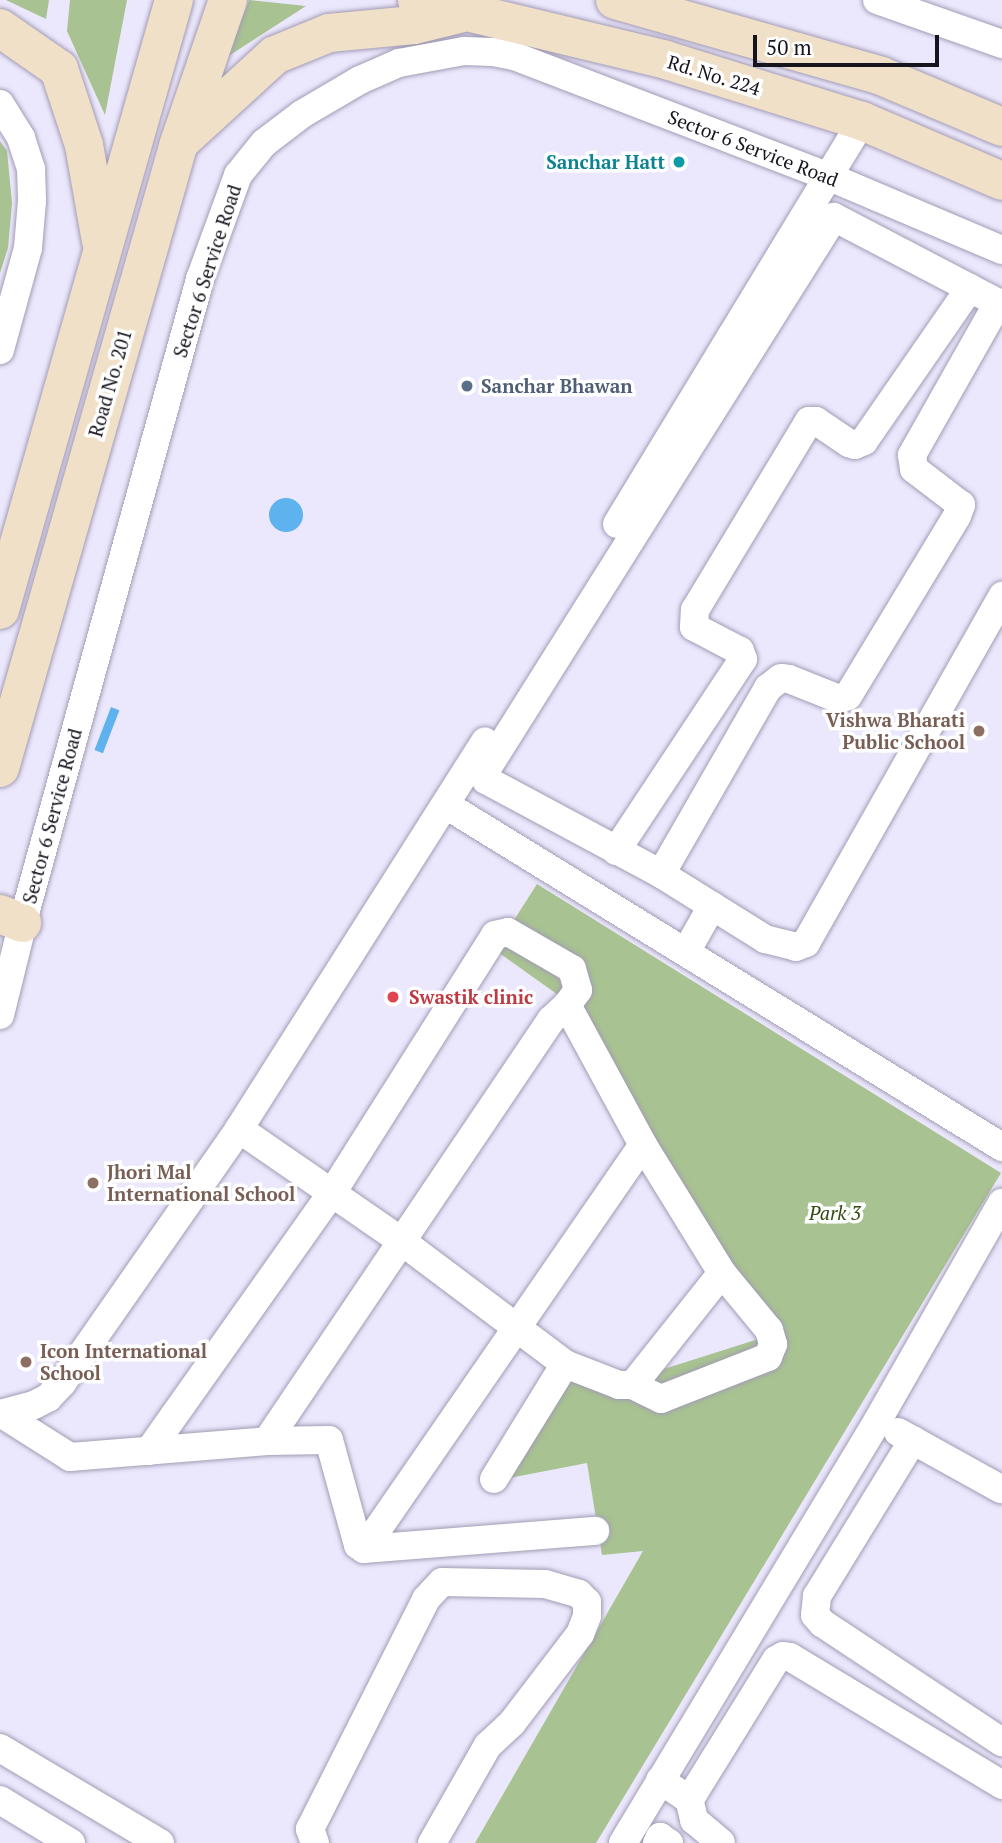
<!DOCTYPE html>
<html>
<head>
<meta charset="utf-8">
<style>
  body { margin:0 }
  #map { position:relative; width:1002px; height:1843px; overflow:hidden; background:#ebe7fc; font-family:"PT Serif",serif }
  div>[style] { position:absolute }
  .green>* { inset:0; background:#a8c291 }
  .water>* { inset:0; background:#5eb2ed; transform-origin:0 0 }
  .round { border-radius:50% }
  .roads { filter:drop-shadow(0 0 2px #a29cb5) drop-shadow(0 0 2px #a29cb5) }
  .minor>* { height:28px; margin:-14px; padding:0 14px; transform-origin:14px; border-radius:14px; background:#fff }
  .secondary>* { height:38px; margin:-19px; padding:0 19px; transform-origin:19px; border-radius:19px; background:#f0e0c7 }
  .dots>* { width:19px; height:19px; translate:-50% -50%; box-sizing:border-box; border:4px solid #fff; border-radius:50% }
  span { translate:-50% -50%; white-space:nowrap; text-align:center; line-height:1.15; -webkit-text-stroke:7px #fff; paint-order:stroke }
  .street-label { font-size:19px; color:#16141d }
  .culture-label { font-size:19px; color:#0d838f; font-weight:700 }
  .right { translate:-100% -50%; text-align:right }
  .service-label { font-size:19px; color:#4e5e75; font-weight:700 }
  .left { translate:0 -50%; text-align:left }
  .education-label { font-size:19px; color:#785e54; font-weight:700 }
  .health-label { font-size:19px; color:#be3a42; font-weight:700 }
  .park-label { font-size:19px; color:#314b11; font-style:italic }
  .scale { position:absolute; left:753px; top:35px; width:186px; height:32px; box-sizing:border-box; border:4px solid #16141d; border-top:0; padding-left:9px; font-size:21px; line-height:24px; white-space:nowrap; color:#16141d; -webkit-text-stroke:5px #fff; paint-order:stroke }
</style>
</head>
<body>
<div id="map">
  <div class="green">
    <div style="clip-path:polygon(6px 0,49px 0,46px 19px)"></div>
    <div style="clip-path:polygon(70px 0,127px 0,105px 115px,67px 31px)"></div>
    <div style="clip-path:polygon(249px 0,306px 6px,227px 57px)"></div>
    <div style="clip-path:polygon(0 141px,7px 151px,12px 203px,8px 248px,0 273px)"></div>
    <div style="clip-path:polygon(537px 884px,1001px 1173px,596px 1843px,475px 1843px,643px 1551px,602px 1555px,587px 1463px,489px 1482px,567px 1374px,645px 1375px,768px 1336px,561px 997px,495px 950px)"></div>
  </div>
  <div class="water">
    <div class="round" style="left:269px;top:498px;width:34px;height:34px"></div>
    <div style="left:111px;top:707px;width:9px;height:46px;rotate:21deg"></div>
  </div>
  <div class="roads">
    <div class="minor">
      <div style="left:877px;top:0;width:133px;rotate:19.4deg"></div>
      <div style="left:0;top:104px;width:40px;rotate:58deg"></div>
      <div style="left:21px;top:138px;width:33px;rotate:72deg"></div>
      <div style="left:31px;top:169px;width:32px;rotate:88deg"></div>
      <div style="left:32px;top:201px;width:47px;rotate:94.9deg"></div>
      <div style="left:28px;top:248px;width:106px;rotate:105.4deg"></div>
      <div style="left:1002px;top:305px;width:190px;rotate:-152.4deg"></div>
      <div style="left:834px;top:217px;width:653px;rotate:122.18deg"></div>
      <div style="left:486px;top:770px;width:10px;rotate:90deg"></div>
      <div style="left:486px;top:780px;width:199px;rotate:28.2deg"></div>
      <div style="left:661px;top:874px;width:123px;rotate:32deg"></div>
      <div style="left:765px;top:939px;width:32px;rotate:14deg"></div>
      <div style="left:796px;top:947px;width:11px;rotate:-22deg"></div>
      <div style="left:806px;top:943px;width:399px;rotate:-60.5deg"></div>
      <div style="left:617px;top:524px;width:472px;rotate:-58.7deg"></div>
      <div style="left:446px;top:805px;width:653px;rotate:31.6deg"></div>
      <div style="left:616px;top:851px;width:230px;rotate:-56.5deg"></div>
      <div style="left:743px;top:659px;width:9px;rotate:-111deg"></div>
      <div style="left:740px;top:651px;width:52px;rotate:-152.4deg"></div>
      <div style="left:694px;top:627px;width:17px;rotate:-87deg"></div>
      <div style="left:695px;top:610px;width:221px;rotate:-58.9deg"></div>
      <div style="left:809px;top:421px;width:7px"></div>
      <div style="left:816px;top:421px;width:40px;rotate:34deg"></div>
      <div style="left:849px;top:443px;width:6px;rotate:18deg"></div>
      <div style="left:855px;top:445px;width:10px;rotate:-24deg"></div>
      <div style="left:864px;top:441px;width:186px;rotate:-55.3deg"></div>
      <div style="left:661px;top:874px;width:215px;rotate:-60.1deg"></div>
      <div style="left:768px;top:688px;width:16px;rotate:-38deg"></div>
      <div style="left:781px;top:678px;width:8px;rotate:7deg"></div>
      <div style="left:789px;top:679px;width:54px;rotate:21.8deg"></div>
      <div style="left:839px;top:699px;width:9px;rotate:-18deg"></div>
      <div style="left:848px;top:696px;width:210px;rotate:-58.8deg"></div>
      <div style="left:957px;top:516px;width:12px;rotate:-70deg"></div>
      <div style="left:961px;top:505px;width:59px;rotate:-142.5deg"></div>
      <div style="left:914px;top:469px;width:14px;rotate:-98deg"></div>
      <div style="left:912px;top:455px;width:175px;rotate:-60.5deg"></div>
      <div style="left:686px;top:952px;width:53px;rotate:-60.5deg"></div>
      <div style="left:0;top:1015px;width:108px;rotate:-76.1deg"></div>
      <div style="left:26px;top:910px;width:655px;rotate:-74.58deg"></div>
      <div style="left:200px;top:279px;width:111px;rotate:-69.9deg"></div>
      <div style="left:238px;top:175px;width:41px;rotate:-50.9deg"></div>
      <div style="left:264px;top:143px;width:48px;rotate:-37.3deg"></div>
      <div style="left:302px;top:114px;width:67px;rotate:-30.4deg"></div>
      <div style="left:360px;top:80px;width:43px;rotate:-23.6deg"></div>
      <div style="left:399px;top:63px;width:66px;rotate:-10.5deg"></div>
      <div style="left:464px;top:51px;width:29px;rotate:2deg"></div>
      <div style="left:493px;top:52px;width:21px;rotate:11deg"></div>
      <div style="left:514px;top:56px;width:338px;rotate:21deg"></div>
      <div style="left:830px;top:177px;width:187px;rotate:23deg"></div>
      <div style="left:239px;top:1129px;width:196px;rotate:34.6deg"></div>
      <div style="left:400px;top:1240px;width:206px;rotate:36.9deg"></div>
      <div style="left:565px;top:1364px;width:58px;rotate:21.3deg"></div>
      <div style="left:619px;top:1385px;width:13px"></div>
      <div style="left:632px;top:1385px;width:6px;rotate:-45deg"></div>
      <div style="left:636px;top:1381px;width:138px;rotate:-51.5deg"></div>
      <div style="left:0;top:1414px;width:35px;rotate:-15deg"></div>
      <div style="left:34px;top:1405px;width:16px;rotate:-27deg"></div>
      <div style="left:48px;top:1398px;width:21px;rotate:-47deg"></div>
      <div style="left:62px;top:1383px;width:310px;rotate:-55.1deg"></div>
      <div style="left:239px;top:1129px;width:459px;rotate:-57.6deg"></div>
      <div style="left:2px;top:1414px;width:80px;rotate:32.3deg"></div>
      <div style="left:70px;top:1457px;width:198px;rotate:-4.6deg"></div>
      <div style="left:267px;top:1441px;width:62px;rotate:-0.9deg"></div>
      <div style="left:329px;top:1440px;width:109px;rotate:74.6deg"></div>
      <div style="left:358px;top:1545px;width:7px;rotate:34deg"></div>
      <div style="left:364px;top:1549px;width:232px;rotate:-4.5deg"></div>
      <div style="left:898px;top:1432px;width:118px;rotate:29deg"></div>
      <div style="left:913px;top:1440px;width:183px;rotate:121.6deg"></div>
      <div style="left:817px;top:1596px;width:19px;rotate:96deg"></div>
      <div style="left:815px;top:1615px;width:11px;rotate:49deg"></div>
      <div style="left:822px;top:1623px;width:216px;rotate:33.5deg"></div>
      <div style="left:267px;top:1441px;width:508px;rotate:-56deg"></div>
      <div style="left:551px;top:1020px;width:22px;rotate:-43deg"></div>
      <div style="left:567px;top:1005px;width:159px;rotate:61.5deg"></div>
      <div style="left:643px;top:1145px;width:150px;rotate:58.3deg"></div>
      <div style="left:722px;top:1273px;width:74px;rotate:50.5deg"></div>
      <div style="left:769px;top:1330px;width:15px;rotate:74deg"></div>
      <div style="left:773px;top:1344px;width:14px;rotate:111deg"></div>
      <div style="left:768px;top:1357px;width:115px;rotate:158.6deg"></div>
      <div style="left:661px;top:1399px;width:32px;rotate:-154deg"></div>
      <div style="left:149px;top:1451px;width:316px;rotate:-54.7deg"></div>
      <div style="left:332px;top:1193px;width:305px;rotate:-57.7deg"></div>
      <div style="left:495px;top:935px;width:13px;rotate:-13deg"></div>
      <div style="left:508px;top:932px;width:74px;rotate:30deg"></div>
      <div style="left:572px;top:969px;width:22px;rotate:74deg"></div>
      <div style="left:578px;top:990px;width:19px;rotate:126deg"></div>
      <div style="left:494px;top:1479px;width:135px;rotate:-58.3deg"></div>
      <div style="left:364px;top:1549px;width:491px;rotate:-55.4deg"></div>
      <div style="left:0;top:1748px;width:186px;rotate:30.7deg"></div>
      <div style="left:660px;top:1780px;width:29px;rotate:34deg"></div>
      <div style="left:684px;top:1796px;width:5px;rotate:22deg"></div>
      <div style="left:689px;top:1798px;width:6px;rotate:-45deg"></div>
      <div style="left:693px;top:1794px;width:158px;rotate:-58.2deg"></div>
      <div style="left:776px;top:1660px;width:8px;rotate:-30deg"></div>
      <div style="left:783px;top:1656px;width:7px;rotate:8deg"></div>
      <div style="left:790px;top:1657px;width:248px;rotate:31.1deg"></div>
      <div style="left:689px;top:1798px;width:23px;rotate:77deg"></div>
      <div style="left:694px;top:1820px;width:35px;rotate:40deg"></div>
      <div style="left:0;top:1800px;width:83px;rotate:31.2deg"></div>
      <div style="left:315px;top:1843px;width:15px;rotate:-110deg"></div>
      <div style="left:310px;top:1829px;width:258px;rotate:-63.2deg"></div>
      <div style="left:426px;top:1599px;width:23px;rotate:-47deg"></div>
      <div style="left:442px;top:1582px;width:103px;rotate:1.1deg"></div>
      <div style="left:545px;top:1584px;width:35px;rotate:16deg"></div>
      <div style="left:579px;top:1594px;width:11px;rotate:45deg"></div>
      <div style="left:587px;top:1602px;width:14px;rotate:90deg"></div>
      <div style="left:587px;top:1616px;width:19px;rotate:111deg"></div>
      <div style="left:580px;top:1634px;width:112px;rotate:127.4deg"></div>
      <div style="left:512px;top:1723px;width:33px;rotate:137deg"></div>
      <div style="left:488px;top:1745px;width:113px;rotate:119.7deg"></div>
      <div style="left:623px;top:1843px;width:494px;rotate:-58.9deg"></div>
      <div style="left:878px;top:1420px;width:250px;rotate:-60.3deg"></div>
      <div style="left:657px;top:1843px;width:7px;rotate:-63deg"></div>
      <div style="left:660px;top:1837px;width:11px;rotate:34deg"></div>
    </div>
    <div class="secondary">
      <div style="left:417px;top:0;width:256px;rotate:13.5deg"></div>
      <div style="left:666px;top:60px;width:205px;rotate:17.3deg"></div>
      <div style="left:862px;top:121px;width:152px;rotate:23.2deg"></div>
      <div style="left:615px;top:0;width:277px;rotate:15.9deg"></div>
      <div style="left:881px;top:76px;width:131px;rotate:22.9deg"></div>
      <div style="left:0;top:28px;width:72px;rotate:34.8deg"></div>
      <div style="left:59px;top:69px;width:80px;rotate:71.8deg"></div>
      <div style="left:84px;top:145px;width:97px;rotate:80deg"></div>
      <div style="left:181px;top:141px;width:127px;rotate:-42.5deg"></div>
      <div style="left:275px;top:55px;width:58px;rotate:-22.2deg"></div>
      <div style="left:329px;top:33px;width:85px;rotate:-5.4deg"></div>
      <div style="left:414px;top:25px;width:46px;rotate:-13.7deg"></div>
      <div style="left:0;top:610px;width:634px;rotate:-74.08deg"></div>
      <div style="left:0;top:768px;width:650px;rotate:-74.02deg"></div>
      <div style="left:179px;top:143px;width:151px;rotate:-71.1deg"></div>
      <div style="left:0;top:914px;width:24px;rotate:22deg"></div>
    </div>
  </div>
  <div class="dots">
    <div style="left:679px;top:162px;background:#0f9aa8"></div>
    <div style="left:467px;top:386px;background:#5c6f8a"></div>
    <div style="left:979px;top:731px;background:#8d6e63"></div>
    <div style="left:393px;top:997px;background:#e0444e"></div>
    <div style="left:93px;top:1183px;background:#8d6e63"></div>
    <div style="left:26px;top:1362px;background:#8d6e63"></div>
  </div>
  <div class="street-label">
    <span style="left:714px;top:75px;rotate:17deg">Rd. No. 224</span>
    <span style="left:753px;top:148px;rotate:21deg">Sector 6 Service Road</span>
    <span style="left:207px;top:271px;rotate:-72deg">Sector 6 Service Road</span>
    <span style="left:110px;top:383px;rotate:-74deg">Road No. 201</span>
    <span style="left:52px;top:816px;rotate:-75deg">Sector 6 Service Road</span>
  </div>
  <div class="culture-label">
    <span class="right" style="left:665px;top:162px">Sanchar Hatt</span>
  </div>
  <div class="service-label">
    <span class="left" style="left:481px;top:386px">Sanchar Bhawan</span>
  </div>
  <div class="education-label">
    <span class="right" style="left:965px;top:731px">Vishwa Bharati<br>Public School</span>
    <span class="left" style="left:107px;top:1183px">Jhori Mal<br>International School</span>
    <span class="left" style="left:40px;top:1362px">Icon International<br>School</span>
  </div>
  <div class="health-label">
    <span class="left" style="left:409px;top:997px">Swastik clinic</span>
  </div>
  <div class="park-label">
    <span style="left:835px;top:1213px">Park 3</span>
  </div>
  <div class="scale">50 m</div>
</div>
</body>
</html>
